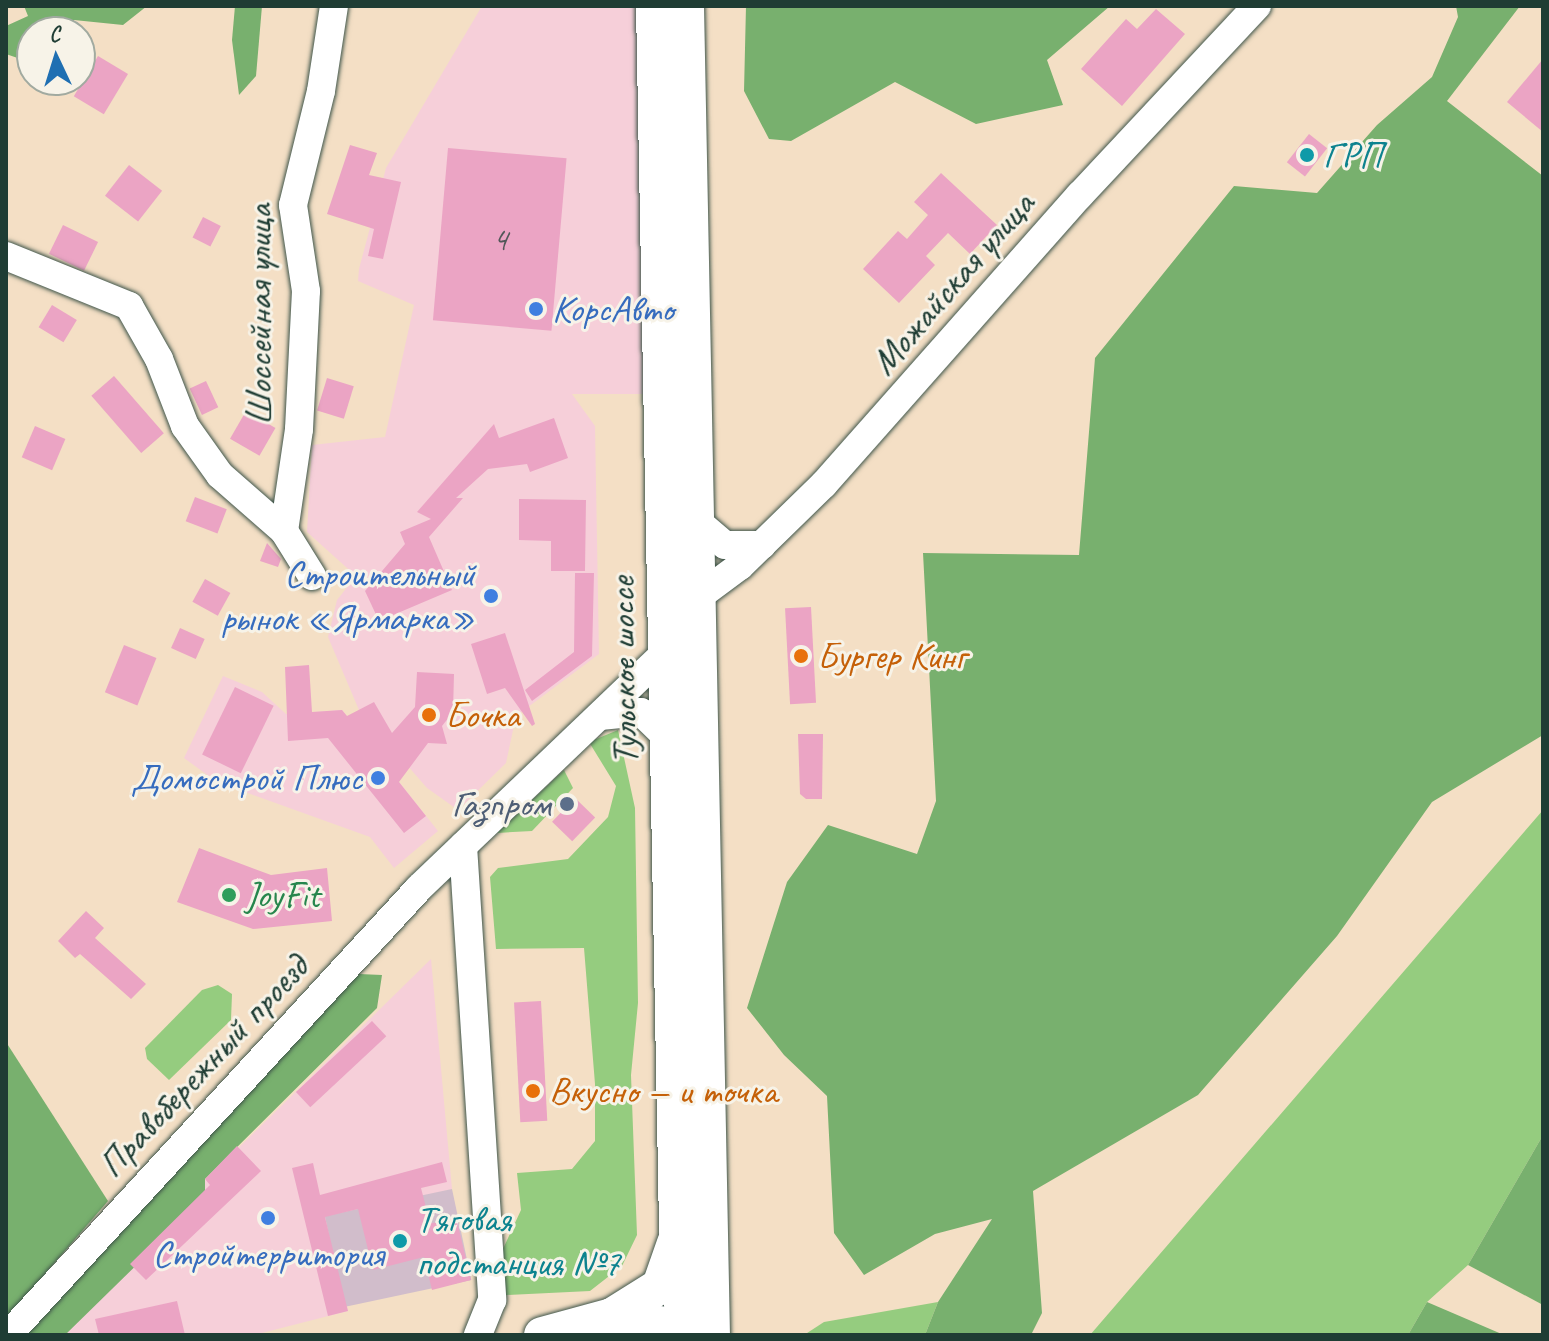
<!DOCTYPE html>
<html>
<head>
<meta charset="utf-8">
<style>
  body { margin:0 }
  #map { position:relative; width:1549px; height:1341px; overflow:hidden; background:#f4dfc5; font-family:Caveat,sans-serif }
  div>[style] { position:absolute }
  .built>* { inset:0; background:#f6cfd9 }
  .industrial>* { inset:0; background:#d1bdcb; transform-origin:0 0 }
  .green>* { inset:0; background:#95cc7f }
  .forest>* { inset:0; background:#78b06e }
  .building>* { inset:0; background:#eba4c4; transform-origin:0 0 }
  .roads { filter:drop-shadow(0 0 2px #3f554a) drop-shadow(0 0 2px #3f554a) }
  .minor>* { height:28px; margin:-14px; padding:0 14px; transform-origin:14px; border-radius:14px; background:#fff }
  .major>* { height:36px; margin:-18px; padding:0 18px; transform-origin:18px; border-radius:18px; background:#fff }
  .dots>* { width:22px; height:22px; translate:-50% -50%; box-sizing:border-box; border:4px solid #f7f3e8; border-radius:50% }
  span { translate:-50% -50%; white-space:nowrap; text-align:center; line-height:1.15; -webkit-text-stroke:6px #f7f3e8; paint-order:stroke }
  .number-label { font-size:34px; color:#525758 }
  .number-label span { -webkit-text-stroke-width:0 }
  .culture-label { font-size:38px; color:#0d838f }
  .left { translate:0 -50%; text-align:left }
  .street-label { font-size:38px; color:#1f3d34 }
  .shop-label { font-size:38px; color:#366cbe }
  .right { translate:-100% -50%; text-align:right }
  .food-label { font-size:38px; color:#c56008 }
  .service-label { font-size:38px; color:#4e5e75 }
  .leisure-label { font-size:38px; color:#27864d }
  .frame { position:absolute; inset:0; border:8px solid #1f3d34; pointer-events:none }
  .north { position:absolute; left:16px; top:16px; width:80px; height:80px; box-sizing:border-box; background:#f7f3e8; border:2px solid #a1aaa0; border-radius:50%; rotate:356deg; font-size:22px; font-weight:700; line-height:32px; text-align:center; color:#1f3d34 }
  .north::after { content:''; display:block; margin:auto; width:28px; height:36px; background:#1f6fb2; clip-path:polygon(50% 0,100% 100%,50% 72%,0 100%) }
</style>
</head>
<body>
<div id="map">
  <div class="built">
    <div style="clip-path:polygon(482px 6px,644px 6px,646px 394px,572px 394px,595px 426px,599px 654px,516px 716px,506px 763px,458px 810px,427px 788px,359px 710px,328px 637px,337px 600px,356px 576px,307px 532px,312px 445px,385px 437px,414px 305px,358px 281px,359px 269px,386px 168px)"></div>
    <div style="clip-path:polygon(223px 676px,262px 692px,286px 714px,342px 710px,438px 831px,394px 868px,370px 837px,217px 782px,184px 758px)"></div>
    <div style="clip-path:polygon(431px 959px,452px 1189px,326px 1220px,348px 1311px,254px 1335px,48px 1335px)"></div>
  </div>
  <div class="industrial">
    <div style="left:452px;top:1189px;width:93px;height:130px;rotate:78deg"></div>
  </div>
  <div class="green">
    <div style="clip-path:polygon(618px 730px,635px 808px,638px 1003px,631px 1075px,637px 1235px,622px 1266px,590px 1291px,506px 1295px,502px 1251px,521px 1210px,517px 1173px,572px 1169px,595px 1141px,595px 1084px,584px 948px,496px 949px,490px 877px,498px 868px,568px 859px,608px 817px,616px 786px,589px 742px)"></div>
    <div style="clip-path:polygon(564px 770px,573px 788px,532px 831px,497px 833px)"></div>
    <div style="clip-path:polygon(1543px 810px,1543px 1135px,1468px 1265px,1427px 1302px,1408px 1335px,1090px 1335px)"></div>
    <div style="clip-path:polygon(218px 985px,232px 994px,231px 1020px,169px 1080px,147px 1059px,145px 1048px,202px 990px)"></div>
    <div style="clip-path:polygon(938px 1302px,925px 1335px,804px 1335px,824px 1322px)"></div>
  </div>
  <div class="forest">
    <div style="clip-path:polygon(24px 6px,147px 6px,123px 25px,74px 20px,66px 32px,32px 32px,32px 63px,6px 54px,6px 26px,28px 16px)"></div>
    <div style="clip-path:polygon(235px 6px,262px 6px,256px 76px,239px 95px,232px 40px)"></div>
    <div style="clip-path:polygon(746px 6px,1110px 6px,1047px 60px,1063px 105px,976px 124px,895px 82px,791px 141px,769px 139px,744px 91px)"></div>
    <div style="clip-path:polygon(1456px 6px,1520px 6px,1447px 101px,1543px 176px,1543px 735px,1432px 802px,1337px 936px,1198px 1095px,1033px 1191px,1042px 1313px,1031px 1335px,925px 1335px,938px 1302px,992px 1219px,935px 1234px,864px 1275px,834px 1233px,827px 1096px,784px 1055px,747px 1008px,787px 882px,828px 825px,917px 854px,936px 801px,923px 553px,1079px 555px,1095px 358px,1234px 186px,1317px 193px,1377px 125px,1432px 77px,1458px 17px)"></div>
    <div style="clip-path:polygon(359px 974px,382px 975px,377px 1008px,205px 1179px,205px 1198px,65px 1335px,25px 1335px)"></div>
    <div style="clip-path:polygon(6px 1042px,108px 1201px,6px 1319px)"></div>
    <div style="clip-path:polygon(1543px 1135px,1543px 1305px,1468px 1265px)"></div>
    <div style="clip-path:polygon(1427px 1302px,1504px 1335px,1408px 1335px)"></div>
  </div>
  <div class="building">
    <div style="clip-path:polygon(1156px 9px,1185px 34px,1122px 106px,1081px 69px,1126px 19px,1137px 29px)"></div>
    <div style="left:98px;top:56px;width:35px;height:47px;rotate:31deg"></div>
    <div style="clip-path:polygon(1543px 59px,1543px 132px,1507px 102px)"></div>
    <div style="left:1309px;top:134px;width:23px;height:36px;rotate:38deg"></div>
    <div style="clip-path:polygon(350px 145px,377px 153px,369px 175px,401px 182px,383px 259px,368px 256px,374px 229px,327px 214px)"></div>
    <div style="left:448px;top:148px;width:119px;height:173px;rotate:5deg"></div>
    <div style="left:129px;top:165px;width:42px;height:39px;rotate:38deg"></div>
    <div style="clip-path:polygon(941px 173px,997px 225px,970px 254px,948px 233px,926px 256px,935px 265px,899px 303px,863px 269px,898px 231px,907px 239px,928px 215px,914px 202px)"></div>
    <div style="left:203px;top:217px;width:20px;height:23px;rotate:27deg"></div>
    <div style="left:63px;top:225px;width:39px;height:32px;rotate:26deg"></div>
    <div style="left:52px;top:305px;width:29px;height:26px;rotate:31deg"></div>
    <div style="left:114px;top:376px;width:76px;height:30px;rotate:49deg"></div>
    <div style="left:327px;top:378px;width:28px;height:34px;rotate:17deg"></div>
    <div style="left:206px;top:381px;width:29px;height:18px;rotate:65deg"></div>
    <div style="left:246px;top:411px;width:34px;height:32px;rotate:30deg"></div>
    <div style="clip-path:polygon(554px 418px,568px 458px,530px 472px,527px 464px,488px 469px,456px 498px,463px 498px,429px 537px,452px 590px,379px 621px,365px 591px,405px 544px,400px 532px,431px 519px,417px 512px,494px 424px,499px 438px)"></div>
    <div style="left:35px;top:426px;width:33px;height:34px;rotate:23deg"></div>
    <div style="left:195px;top:497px;width:34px;height:26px;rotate:21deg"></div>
    <div style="clip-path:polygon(519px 499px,586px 500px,585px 571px,551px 571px,551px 541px,519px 540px)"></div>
    <div style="clip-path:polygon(267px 543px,281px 559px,278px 567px,260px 561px)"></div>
    <div style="clip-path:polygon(575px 573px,594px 573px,592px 656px,532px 701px,525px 690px,574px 652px)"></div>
    <div style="left:205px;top:579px;width:29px;height:26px;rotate:29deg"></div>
    <div style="left:811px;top:607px;width:96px;height:26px;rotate:87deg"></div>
    <div style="left:180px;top:628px;width:27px;height:22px;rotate:24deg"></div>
    <div style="clip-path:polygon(505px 633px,535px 724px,532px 726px,505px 688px,487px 694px,471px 644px)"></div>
    <div style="left:124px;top:645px;width:35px;height:51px;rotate:22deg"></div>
    <div style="clip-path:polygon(309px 665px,312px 712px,342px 710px,347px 716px,374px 702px,392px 733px,415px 707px,417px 672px,454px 674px,453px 712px,442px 726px,447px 744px,428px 743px,399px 782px,426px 816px,404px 833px,328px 738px,288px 741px,285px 667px)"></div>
    <div style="left:235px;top:687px;width:43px;height:75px;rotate:26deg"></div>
    <div style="clip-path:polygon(798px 734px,823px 734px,822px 799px,806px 799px,800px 794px)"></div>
    <div style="left:575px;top:798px;width:28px;height:33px;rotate:44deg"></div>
    <div style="clip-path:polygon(199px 848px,271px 875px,327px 868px,332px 921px,253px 929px,177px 902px)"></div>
    <div style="clip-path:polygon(86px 911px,104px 928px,95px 938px,146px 984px,131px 999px,80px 954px,75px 958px,58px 941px)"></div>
    <div style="left:541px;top:1001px;width:120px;height:27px;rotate:87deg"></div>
    <div style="left:372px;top:1021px;width:21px;height:104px;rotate:47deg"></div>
    <div style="clip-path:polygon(237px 1146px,261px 1171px,146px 1280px,130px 1264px,210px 1185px,205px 1179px)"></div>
    <div style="clip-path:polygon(442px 1162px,447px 1182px,421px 1188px,430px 1223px,457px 1221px,471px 1280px,432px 1290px,424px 1257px,373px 1270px,358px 1209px,325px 1217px,348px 1311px,328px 1316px,292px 1168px,313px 1163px,320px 1195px)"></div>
    <div style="clip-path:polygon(177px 1301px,185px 1335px,99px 1335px,95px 1319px)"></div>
  </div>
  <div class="roads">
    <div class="minor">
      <div style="left:6px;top:256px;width:133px;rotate:22.1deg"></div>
      <div style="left:129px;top:306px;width:61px;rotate:60.5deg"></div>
      <div style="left:159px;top:359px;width:72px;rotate:68.8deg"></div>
      <div style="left:185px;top:426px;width:60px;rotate:54.5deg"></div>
      <div style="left:220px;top:475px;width:85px;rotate:41.2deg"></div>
      <div style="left:284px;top:531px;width:53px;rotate:58.1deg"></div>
      <div style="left:692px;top:517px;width:43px;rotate:40.3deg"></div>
      <div style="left:725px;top:545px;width:37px"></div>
      <div style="left:284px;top:531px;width:103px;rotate:-81.6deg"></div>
      <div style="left:299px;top:429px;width:138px;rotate:-87.1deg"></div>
      <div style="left:306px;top:291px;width:87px;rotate:-98.6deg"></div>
      <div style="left:293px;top:205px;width:117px;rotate:-76.2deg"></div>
      <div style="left:321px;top:91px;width:86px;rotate:-81.3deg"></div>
      <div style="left:694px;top:600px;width:57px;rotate:-36.5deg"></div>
      <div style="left:740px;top:566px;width:117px;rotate:-44.3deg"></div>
      <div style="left:824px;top:484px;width:386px;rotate:-48.5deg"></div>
      <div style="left:1080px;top:195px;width:259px;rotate:-46.9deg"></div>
      <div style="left:600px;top:716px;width:41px;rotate:-5.6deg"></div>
      <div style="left:641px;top:712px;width:35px;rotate:44deg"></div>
      <div style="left:463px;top:846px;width:455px;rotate:86.3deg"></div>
      <div style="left:492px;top:1300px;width:38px;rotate:112deg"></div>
      <div style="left:8px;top:1335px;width:607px;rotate:-47.4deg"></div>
      <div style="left:419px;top:888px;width:340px;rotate:-43.7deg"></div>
    </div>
    <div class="major">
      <div style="left:654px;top:6px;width:1225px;rotate:88.92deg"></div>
      <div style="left:677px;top:1231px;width:104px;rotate:86.1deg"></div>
      <div style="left:686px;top:6px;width:1329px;rotate:88.88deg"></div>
      <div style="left:612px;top:1316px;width:57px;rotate:-32deg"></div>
      <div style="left:660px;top:1286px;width:46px;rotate:-70.8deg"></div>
      <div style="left:542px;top:1335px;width:73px;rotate:-15.2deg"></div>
      <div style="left:612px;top:1316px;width:72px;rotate:9.6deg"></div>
      <div style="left:683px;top:1328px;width:22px;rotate:-8deg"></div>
    </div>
  </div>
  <div class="dots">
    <div style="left:1307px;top:155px;background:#0f9aa8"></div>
    <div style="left:536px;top:309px;background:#3f7fe0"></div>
    <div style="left:491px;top:596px;background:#3f7fe0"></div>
    <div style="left:801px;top:656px;background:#e8710a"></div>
    <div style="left:429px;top:715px;background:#e8710a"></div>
    <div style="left:378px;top:778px;background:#3f7fe0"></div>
    <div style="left:567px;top:804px;background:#5c6f8a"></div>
    <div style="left:229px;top:895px;background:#2e9e5b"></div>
    <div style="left:533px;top:1091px;background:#e8710a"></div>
    <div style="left:268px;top:1218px;background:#3f7fe0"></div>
    <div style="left:400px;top:1241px;background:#0f9aa8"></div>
  </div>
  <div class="number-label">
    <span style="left:500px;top:239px">4</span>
  </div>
  <div class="culture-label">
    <span class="left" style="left:1323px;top:155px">ГРП</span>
    <span class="left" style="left:416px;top:1241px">Тяговая<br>подстанция №7</span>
  </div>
  <div class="street-label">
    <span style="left:952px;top:283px;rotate:-49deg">Можайская улица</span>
    <span style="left:259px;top:315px;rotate:-90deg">Шоссейная улица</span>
    <span style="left:623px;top:671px;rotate:-91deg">Тульское шоссе</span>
    <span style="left:203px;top:1066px;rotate:-47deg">Правобережный проезд</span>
  </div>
  <div class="shop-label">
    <span class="left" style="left:552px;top:309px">КорсАвто</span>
    <span class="right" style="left:475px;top:596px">Строительный<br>рынок «Ярмарка»</span>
    <span class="right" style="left:362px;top:778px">Домострой Плюс</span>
    <span style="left:268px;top:1254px">Стройтерритория</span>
  </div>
  <div class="food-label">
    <span class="left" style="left:817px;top:656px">Бургер Кинг</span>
    <span class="left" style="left:445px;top:715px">Бочка</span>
    <span class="left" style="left:549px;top:1091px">Вкусно — и точка</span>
  </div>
  <div class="service-label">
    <span class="right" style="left:551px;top:804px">Газпром</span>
  </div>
  <div class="leisure-label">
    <span class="left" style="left:245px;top:895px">JoyFit</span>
  </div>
  <div class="frame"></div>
  <div class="north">С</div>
</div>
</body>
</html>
